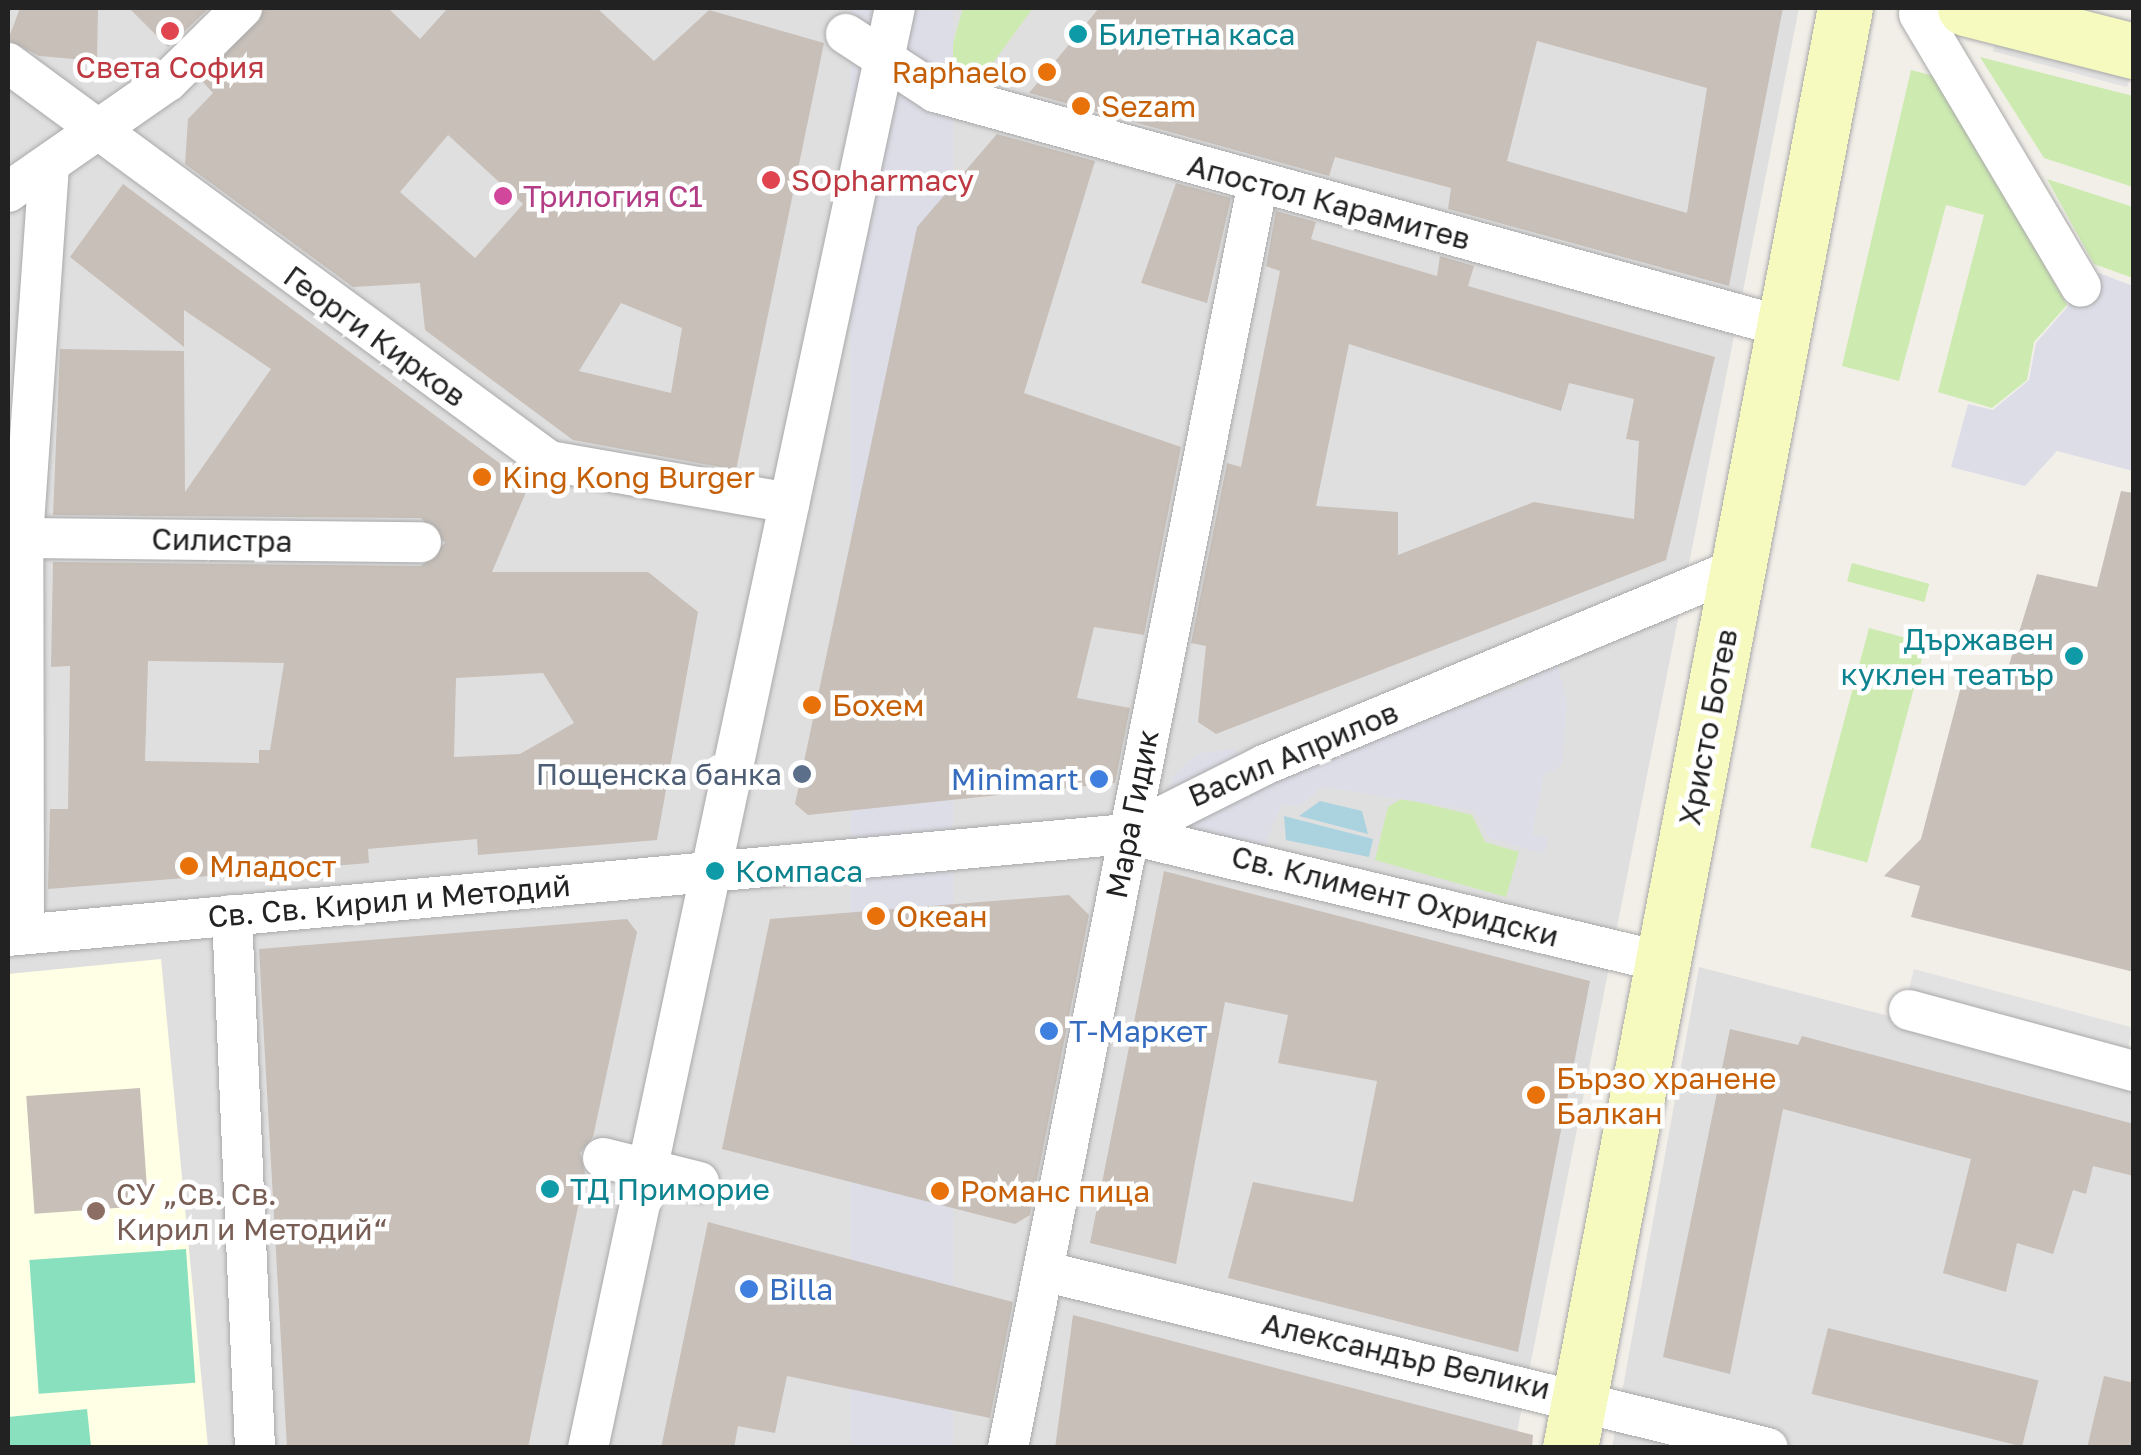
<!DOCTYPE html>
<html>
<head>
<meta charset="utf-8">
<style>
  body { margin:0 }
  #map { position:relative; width:2141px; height:1455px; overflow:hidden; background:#f2efe9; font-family:"Golos Text",sans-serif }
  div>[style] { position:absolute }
  .residential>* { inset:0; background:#e0dfdf }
  .education>* { inset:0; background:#ffffe5 }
  .grass>* { inset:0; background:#cdebb0; transform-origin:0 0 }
  .pitch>* { inset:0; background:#88e0be; transform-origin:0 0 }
  .parking>* { inset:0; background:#e2e2e2; transform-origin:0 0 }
  .plaza>* { inset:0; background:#dddde8; transform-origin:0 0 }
  .water>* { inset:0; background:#aad3df }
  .building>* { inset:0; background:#c7bfb8; transform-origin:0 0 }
  .roads { filter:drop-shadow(0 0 2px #a9a9a9) drop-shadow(0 0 2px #a9a9a9) }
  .street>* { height:40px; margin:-20px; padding:0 20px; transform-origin:20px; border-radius:20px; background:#fff }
  .secondary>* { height:55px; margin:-27.5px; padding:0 27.5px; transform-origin:27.5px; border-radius:27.5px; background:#f7fabf }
  .dots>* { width:28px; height:28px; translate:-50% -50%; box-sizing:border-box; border:5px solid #fff; border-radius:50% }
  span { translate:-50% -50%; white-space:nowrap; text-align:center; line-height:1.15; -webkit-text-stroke:9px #fff; paint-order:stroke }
  .culture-label { font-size:30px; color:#0d838f }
  .left { translate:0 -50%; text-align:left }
  .right { translate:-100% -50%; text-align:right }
  .health-label { font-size:30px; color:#be3a42 }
  .food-label { font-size:30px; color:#c56008 }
  .hotel-label { font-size:30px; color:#b23c85 }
  .street-label { font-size:30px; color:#222 }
  .service-label { font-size:30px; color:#4e5e75 }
  .shop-label { font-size:30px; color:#366cbe }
  .education-label { font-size:30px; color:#785e54 }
  .frame { position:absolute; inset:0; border:10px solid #222; pointer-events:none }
</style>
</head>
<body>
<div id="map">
  <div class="residential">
    <div style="clip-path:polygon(8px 8px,1799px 8px,1514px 1447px,8px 1448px)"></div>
    <div style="clip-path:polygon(1699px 967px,2133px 1079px,2133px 1447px,1612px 1448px)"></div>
  </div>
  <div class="education">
    <div style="clip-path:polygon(161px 959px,208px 1447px,8px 1448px,8px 974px)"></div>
  </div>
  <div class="grass">
    <div style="clip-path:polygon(963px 8px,1033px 8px,974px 89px,943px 80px)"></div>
    <div style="clip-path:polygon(1980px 57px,2133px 96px,2133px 187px,2044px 158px)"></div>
    <div style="clip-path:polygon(1911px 70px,1938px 77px,2067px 305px,2034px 342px,2027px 380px,1992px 408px,1938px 392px,1984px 215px,1946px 205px,1899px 381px,1842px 366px)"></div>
    <div style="clip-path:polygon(2047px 179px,2133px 207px,2133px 278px,2094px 264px)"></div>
    <div style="left:1852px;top:563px;width:80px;height:19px;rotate:15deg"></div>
    <div style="left:1869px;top:628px;width:59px;height:227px;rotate:15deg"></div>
    <div style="clip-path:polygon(1403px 798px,1472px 815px,1485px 842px,1519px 852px,1506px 897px,1375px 860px,1388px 807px)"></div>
  </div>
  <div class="pitch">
    <div style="left:186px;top:1249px;width:134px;height:157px;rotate:86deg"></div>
    <div style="clip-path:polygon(87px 1409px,91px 1447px,8px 1447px,8px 1417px)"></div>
  </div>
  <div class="parking">
    <div style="left:1998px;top:32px;width:139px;height:20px;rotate:15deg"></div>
    <div style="left:1914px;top:969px;width:227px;height:23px;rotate:15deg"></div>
  </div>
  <div class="plaza">
    <div style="left:851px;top:8px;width:102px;height:1473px"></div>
    <div style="clip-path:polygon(2099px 273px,2133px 286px,2133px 471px,2057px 451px,2025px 486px,1951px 467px,1968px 404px,1993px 410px,2029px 380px,2036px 343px,2069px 305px,2065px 297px)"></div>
    <div style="clip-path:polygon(1555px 653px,1567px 703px,1562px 765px,1544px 775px,1532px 833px,1548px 838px,1544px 854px,1489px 838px,1475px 811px,1322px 787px,1299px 807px,1282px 804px,1262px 852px,1215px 866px,1164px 809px,1173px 776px,1199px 753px,1233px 749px,1270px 771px,1525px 684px)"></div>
  </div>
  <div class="water">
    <div style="clip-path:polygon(1320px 801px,1362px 811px,1368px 834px,1299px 816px)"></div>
    <div style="clip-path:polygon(1284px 816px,1373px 839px,1369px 857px,1286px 840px)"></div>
  </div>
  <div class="building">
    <div style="clip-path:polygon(20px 8px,98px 8px,97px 61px,39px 56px,8px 40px)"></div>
    <div style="clip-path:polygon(129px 8px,209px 8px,168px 47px)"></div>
    <div style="clip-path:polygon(evenodd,265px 8px,388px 8px,420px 39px,448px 8px,597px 8px,654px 61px,709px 10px,824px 43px,736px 470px,573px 440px,425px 330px,420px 283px,353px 287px,185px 164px,188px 119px,213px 93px,202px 81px,265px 8px,448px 135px,523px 204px,475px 258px,400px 192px,448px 135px,265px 8px,621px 303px,682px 328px,671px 393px,579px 371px,621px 303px)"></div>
    <div style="clip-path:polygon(evenodd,1099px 8px,1783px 8px,1729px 286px,1448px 209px,1451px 188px,1335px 157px,1329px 176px,1029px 93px,1099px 8px,1537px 41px,1707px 88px,1687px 213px,1507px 161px,1537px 41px)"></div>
    <div style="clip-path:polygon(997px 134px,1095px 161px,1024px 393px,1181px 447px,1144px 635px,1094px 627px,1077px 698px,1130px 708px,1115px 783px,808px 815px,795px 804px,917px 227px)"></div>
    <div style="clip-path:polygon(1176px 183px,1231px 198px,1207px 303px,1141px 283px)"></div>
    <div style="clip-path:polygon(evenodd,123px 184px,529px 485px,492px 572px,648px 572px,698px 612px,657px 840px,478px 855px,477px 839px,368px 849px,369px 863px,48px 889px,50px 809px,68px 809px,70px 666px,51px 667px,53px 562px,421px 566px,445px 543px,421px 518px,53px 515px,60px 349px,184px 351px,185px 492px,271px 369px,184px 310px,184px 347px,70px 257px,123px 184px,148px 661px,284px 663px,270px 750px,259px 750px,259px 763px,145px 761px,148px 661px,123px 184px,543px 673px,574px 723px,520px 754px,454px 757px,456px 678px,543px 673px)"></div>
    <div style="clip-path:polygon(evenodd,1276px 211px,1316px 222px,1311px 239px,1437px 276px,1440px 256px,1474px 266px,1468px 286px,1715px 357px,1666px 560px,1216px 734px,1198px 722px,1206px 646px,1191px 643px,1227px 463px,1241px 467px,1280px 271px,1266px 266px,1276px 211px,1349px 344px,1561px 411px,1569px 383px,1634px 399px,1626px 439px,1639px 441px,1634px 519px,1534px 502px,1398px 555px,1398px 512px,1316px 506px,1349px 344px)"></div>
    <div style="clip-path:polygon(2121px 491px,2134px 493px,2134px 972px,1911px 917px,1920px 886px,1884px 876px,1921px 839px,1965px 671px,2004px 681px,2037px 574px,2097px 587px)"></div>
    <div style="clip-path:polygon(1164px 871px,1590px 981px,1518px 1352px,1228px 1278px,1253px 1182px,1353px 1202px,1377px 1081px,1278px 1063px,1288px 1015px,1225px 1002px,1176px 1264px,1090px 1243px)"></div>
    <div style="clip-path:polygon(1069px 895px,1089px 915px,1030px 1215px,1015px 1224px,722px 1149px,770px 919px)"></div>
    <div style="clip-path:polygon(627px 919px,637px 932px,593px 1137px,580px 1153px,585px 1173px,528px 1448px,287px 1448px,259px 949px)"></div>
    <div style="clip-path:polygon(1730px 1029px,1798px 1045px,1802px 1036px,2134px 1124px,2134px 1176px,2093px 1166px,2086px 1194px,2073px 1190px,2053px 1254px,2017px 1243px,2006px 1292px,1943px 1273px,1971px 1159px,1783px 1109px,1730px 1374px,1663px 1357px)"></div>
    <div style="left:140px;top:1088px;width:118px;height:114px;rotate:86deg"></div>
    <div style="clip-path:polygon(708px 1222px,1013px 1302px,990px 1418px,787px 1376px,775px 1433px,738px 1426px,734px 1448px,661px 1448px)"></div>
    <div style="clip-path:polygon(1073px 1315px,1533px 1435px,1532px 1448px,1055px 1448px)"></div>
    <div style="left:1828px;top:1328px;width:217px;height:68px;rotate:14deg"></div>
    <div style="clip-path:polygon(2104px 1376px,2134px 1383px,2134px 1448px,2087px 1448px)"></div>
  </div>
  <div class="roads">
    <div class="street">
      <div style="left:1919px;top:14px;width:317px;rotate:59.3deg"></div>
      <div style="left:846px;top:34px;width:106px;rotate:33.1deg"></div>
      <div style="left:935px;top:92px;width:881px;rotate:15.47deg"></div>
      <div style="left:8px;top:63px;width:672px;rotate:36.34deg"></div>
      <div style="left:549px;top:461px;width:244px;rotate:9.9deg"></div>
      <div style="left:8px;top:192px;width:195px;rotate:-34.8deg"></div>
      <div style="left:168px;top:81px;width:104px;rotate:-44.6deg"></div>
      <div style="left:23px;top:538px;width:398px;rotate:0.6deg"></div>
      <div style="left:1127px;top:834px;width:551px;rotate:13.43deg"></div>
      <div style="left:232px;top:915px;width:533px;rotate:87.53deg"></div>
      <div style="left:24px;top:934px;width:396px;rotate:-90.1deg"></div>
      <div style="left:23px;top:538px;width:372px;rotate:-86deg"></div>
      <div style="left:8px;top:936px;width:1124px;rotate:-5.21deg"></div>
      <div style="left:1127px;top:834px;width:153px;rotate:-26.7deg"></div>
      <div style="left:1264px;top:765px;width:513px;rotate:-22.57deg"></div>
      <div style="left:1909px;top:1010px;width:233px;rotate:15.2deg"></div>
      <div style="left:603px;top:1158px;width:99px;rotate:14deg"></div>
      <div style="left:1043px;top:1271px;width:746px;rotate:13.72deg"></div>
      <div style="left:588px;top:1448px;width:1472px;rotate:-77.97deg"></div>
      <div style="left:1008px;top:1448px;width:1290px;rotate:-78.83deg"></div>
    </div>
    <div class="secondary">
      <div style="left:1965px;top:8px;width:174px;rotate:14.3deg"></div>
      <div style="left:1570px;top:1448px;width:1466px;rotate:-79.19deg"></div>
    </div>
  </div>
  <div class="dots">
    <div style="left:170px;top:31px;background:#e0444e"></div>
    <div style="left:1078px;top:34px;background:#0f9aa8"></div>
    <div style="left:1047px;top:72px;background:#e8710a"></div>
    <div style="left:1081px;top:106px;background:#e8710a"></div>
    <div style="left:771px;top:180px;background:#e0444e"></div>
    <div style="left:503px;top:196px;background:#d1479c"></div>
    <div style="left:482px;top:477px;background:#e8710a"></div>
    <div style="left:2074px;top:656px;background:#0f9aa8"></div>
    <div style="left:812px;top:705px;background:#e8710a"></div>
    <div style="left:802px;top:774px;background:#5c6f8a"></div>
    <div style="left:1099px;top:779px;background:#3f7fe0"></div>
    <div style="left:189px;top:866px;background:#e8710a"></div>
    <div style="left:715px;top:871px;background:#0f9aa8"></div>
    <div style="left:876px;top:916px;background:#e8710a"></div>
    <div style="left:1049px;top:1031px;background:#3f7fe0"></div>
    <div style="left:1536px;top:1095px;background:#e8710a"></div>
    <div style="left:550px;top:1189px;background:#0f9aa8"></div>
    <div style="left:940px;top:1191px;background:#e8710a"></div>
    <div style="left:96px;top:1211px;background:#8d6e63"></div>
    <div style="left:749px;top:1289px;background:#3f7fe0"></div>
  </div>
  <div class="culture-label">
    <span class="left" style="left:1098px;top:34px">Билетна каса</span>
    <span class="right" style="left:2054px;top:656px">Държавен<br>куклен театър</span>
    <span class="left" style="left:735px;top:871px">Компаса</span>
    <span class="left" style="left:570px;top:1189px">ТД Приморие</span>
  </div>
  <div class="health-label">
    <span style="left:170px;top:67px">Света София</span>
    <span class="left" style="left:791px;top:180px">SOpharmacy</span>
  </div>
  <div class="food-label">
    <span class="right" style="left:1027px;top:72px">Raphaelo</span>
    <span class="left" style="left:1101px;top:106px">Sezam</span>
    <span class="left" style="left:502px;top:477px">King Kong Burger</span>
    <span class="left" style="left:832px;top:705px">Бохем</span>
    <span class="left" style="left:209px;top:866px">Младост</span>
    <span class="left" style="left:896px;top:916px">Океан</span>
    <span class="left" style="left:1556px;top:1095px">Бързо хранене<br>Балкан</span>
    <span class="left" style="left:960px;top:1191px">Романс пица</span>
  </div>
  <div class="hotel-label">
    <span class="left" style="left:523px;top:196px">Трилогия С1</span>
  </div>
  <div class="street-label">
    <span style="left:1329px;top:202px;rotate:15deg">Апостол Карамитев</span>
    <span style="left:375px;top:336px;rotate:36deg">Георги Кирков</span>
    <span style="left:222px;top:540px;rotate:1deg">Силистра</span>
    <span style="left:1708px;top:727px;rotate:-79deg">Христо Ботев</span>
    <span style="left:1293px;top:754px;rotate:-23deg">Васил Априлов</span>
    <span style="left:1132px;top:814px;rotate:-79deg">Мара Гидик</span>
    <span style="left:1395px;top:896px;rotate:14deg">Св. Климент Охридски</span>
    <span style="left:389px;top:901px;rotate:-5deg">Св. Св. Кирил и Методий</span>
    <span style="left:1406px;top:1356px;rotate:13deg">Александър Велики</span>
  </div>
  <div class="service-label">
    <span class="right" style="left:782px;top:774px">Пощенска банка</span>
  </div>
  <div class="shop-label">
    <span class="right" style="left:1079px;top:779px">Minimart</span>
    <span class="left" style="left:1069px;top:1031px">Т-Маркет</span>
    <span class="left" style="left:769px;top:1289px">Billa</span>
  </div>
  <div class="education-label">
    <span class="left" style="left:116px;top:1211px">СУ „Св. Св.<br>Кирил и Методий“</span>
  </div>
  <div class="frame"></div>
</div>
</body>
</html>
